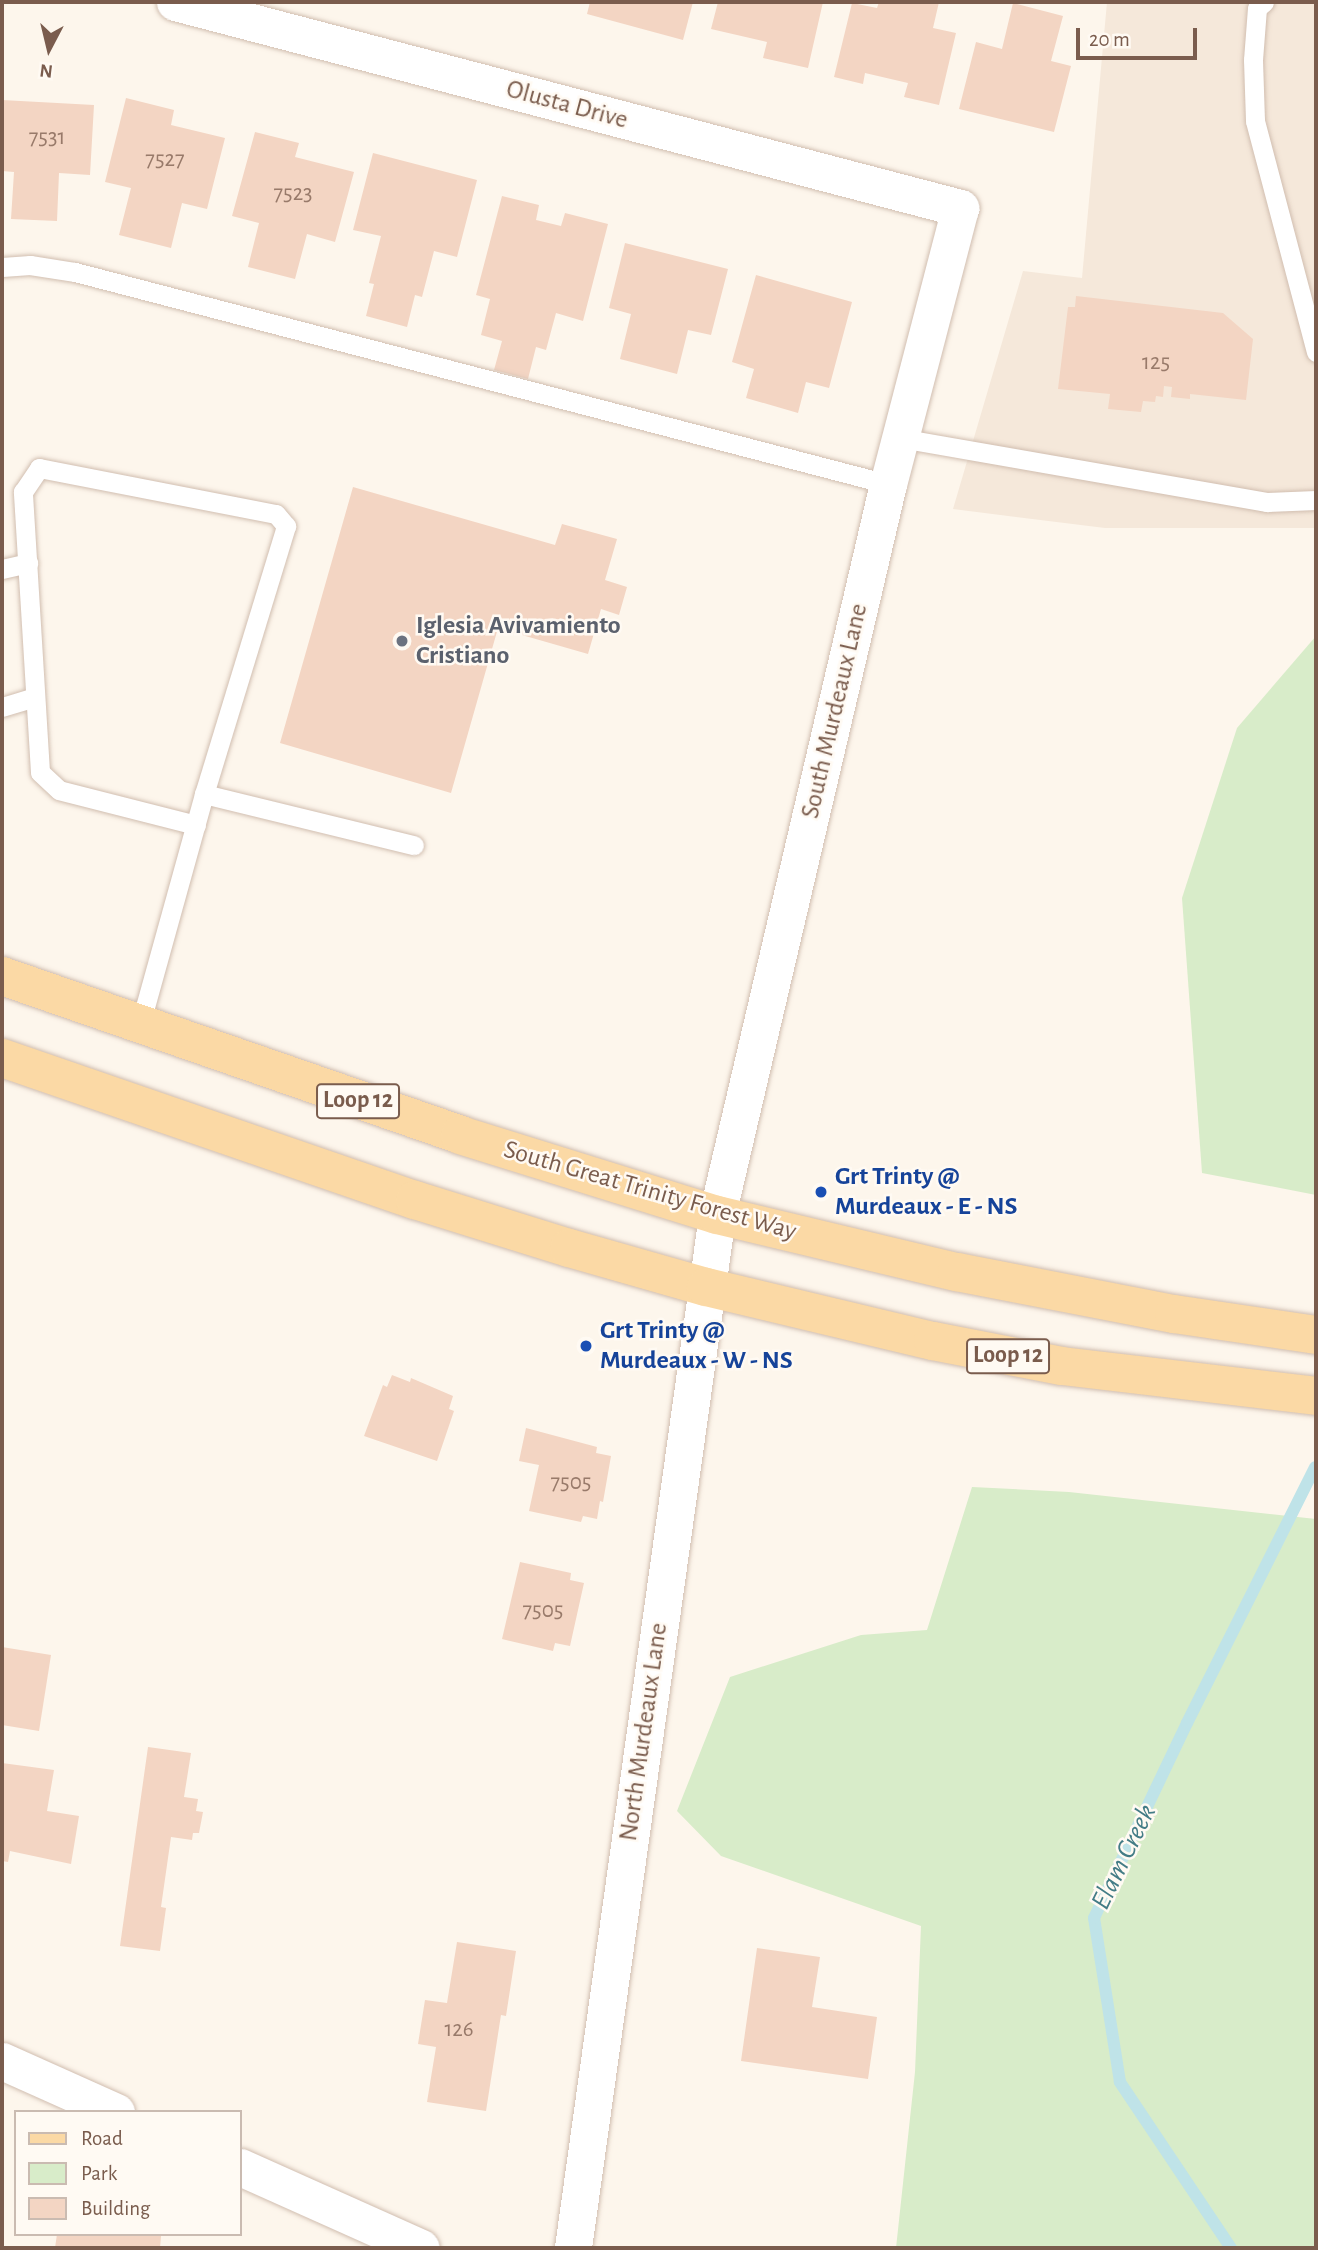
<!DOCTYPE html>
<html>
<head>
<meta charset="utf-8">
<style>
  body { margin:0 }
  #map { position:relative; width:1318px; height:2250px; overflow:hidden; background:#fdf6ec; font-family:"Alegreya Sans",sans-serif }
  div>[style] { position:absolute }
  .residential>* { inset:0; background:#f5e8da }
  .green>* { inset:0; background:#d8ecc9 }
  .stream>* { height:12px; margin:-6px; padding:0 6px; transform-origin:6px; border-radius:6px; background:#bfe3e8 }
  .building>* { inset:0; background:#f3d5c3 }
  .roads { filter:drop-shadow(0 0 2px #d1beb0) drop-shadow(0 0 2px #d1beb0) }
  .service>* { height:19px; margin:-9.5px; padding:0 9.5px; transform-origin:9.5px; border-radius:9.5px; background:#fff }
  .minor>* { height:37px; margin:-18.5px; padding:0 18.5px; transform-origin:18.5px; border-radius:18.5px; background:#fff }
  .primary>* { height:38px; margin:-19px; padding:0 19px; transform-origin:19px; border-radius:19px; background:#fbd9a5 }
  .dots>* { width:19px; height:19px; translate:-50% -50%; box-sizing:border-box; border:4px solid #fffaf3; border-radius:50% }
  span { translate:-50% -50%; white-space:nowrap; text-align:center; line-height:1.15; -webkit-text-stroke:5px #fffaf3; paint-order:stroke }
  .number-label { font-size:23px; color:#987a6a }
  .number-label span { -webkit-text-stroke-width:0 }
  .shield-label span { padding:2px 5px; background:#fffaf3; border:2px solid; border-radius:5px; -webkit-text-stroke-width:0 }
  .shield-label { font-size:24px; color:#7a5c4d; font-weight:700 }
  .street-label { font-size:26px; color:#7a5c4d }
  .worship-label { font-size:26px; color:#5b616d; font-weight:700 }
  .left { translate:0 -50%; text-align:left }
  .transit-label { font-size:26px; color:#164399; font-weight:700 }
  .water-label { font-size:28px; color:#437c86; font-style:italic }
  .frame { position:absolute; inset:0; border:4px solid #7a5c4d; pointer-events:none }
  .legend { position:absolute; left:14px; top:2110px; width:228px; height:126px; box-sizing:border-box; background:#fffaf3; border:2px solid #cabbb1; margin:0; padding:9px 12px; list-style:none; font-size:21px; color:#7a5c4d }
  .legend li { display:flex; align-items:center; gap:14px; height:35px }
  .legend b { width:35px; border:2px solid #cabbb1 }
  .north { position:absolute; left:14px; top:14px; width:70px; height:70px; -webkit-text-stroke:5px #fffaf3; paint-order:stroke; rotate:187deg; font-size:19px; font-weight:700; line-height:28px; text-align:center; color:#7a5c4d }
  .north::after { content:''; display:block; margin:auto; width:24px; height:32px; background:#7a5c4d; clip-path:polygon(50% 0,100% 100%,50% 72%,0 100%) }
  .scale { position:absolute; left:1076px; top:28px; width:121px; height:32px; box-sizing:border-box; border:4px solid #7a5c4d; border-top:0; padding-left:9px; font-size:21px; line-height:24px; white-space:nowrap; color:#7a5c4d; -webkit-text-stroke:5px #fffaf3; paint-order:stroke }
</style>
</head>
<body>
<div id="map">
  <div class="residential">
    <div style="clip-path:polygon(1107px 2px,1316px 2px,1316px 528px,1105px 528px,953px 509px,1023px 271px,1082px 278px)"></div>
  </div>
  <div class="green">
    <div style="clip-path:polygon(1316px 636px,1316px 1195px,1202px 1173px,1182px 898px,1237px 728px)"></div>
    <div style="clip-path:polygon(972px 1487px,1069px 1492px,1316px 1519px,1316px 2248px,896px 2248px,915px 2072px,921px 1926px,721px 1856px,677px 1811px,730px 1677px,861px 1635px,927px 1630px)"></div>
  </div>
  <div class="stream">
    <div style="left:1231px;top:2248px;width:200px;rotate:-123.8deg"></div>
    <div style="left:1120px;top:2082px;width:166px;rotate:-99deg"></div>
    <div style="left:1094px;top:1918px;width:216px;rotate:-64.5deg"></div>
    <div style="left:1187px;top:1723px;width:286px;rotate:-63.4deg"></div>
  </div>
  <div class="building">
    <div style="clip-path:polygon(590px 2px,693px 2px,683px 40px,587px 14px)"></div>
    <div style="clip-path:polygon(718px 2px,823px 2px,808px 68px,763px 58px,767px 42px,711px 29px)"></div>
    <div style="clip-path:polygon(879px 2px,939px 2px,933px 28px,956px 33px,939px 105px,904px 97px,908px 83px,865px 73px,863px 84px,834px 77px,852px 3px,877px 8px)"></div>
    <div style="clip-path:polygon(1013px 3px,1063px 16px,1051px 61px,1071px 66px,1054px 132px,959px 109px,976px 42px,1002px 49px)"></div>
    <div style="clip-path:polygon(126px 98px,174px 110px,171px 125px,225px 138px,207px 209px,182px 203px,171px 248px,119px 235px,131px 188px,105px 182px)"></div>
    <div style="clip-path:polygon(2px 100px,94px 105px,90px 175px,59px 173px,57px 221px,11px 219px,14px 172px,2px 171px)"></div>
    <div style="clip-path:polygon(255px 132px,299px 143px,295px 157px,354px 172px,335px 242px,307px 234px,295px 279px,248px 267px,259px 223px,232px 216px)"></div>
    <div style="clip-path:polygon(373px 153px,477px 180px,457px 257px,434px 251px,422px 297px,415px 295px,407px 327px,366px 316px,374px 284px,369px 283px,381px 236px,353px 230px)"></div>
    <div style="clip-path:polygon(502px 196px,539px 205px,536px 220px,561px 226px,565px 213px,608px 224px,583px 321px,556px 313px,546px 350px,536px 347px,528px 379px,494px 370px,502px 341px,481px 335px,490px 299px,476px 295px)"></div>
    <div style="clip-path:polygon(625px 243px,728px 269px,711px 335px,688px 330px,677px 374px,620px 359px,631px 314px,609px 308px)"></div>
    <div style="clip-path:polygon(756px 275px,852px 302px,829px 388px,806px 382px,798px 413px,746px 398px,754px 369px,732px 362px)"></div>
    <div style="clip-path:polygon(1076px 296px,1223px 313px,1253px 339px,1246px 400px,1190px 394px,1190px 399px,1171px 397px,1172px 387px,1164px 386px,1163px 397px,1156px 396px,1155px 402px,1143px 401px,1141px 412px,1108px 409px,1110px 394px,1058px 389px,1068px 307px,1075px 307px)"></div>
    <div style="clip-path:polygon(353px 487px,555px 545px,562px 524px,617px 539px,605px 580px,627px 587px,619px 615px,601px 609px,588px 654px,498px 628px,451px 793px,280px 743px)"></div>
    <div style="clip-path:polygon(392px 1375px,410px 1382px,411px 1378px,453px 1396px,449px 1409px,454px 1411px,437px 1461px,364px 1436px,383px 1385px,387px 1387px)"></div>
    <div style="clip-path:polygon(526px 1428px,597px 1447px,596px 1453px,611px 1456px,603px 1502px,600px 1501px,597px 1519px,583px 1516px,581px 1522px,529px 1511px,539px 1465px,519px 1461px)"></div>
    <div style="clip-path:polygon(520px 1562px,571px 1573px,570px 1580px,584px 1583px,570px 1646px,555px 1643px,553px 1651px,502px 1639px)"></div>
    <div style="clip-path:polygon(2px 1647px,51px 1655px,39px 1731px,2px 1725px)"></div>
    <div style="clip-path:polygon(148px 1747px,191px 1753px,184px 1797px,198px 1799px,196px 1811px,203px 1812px,199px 1833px,193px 1833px,192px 1840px,171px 1837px,161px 1907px,166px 1908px,160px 1951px,120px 1946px)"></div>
    <div style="clip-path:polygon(2px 1763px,54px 1770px,47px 1811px,79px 1816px,71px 1864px,10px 1851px,8px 1862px,2px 1861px)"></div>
    <div style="clip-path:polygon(457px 1942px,516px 1951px,506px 2016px,501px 2015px,486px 2111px,427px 2102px,436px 2047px,418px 2044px,425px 2000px,447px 2003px)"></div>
    <div style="clip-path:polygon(757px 1948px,820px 1957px,812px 2007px,877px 2017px,868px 2079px,741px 2061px)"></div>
    <div style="clip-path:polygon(57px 2234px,149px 2234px,161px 2236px,160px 2248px,55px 2248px)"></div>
  </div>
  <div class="roads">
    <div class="service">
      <div style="left:1264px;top:2px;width:9px;rotate:139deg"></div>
      <div style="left:1257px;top:8px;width:52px;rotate:94.4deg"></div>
      <div style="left:1253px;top:60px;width:61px;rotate:88.1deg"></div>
      <div style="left:1255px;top:121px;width:239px;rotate:75.2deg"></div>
      <div style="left:2px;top:267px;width:28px;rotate:-4deg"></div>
      <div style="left:30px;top:265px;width:46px;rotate:8.8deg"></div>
      <div style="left:75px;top:272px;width:840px;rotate:14.62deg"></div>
      <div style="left:900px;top:438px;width:373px;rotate:9.9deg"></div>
      <div style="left:1267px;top:502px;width:49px;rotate:-2.3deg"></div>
      <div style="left:2px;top:569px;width:27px;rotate:-13deg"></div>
      <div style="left:2px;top:707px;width:34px;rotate:-17deg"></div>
      <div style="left:196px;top:825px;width:141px;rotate:-165.7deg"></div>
      <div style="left:59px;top:790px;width:26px;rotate:-137deg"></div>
      <div style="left:40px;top:772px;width:281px;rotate:-93.5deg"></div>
      <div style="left:23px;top:492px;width:29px;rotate:-56deg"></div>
      <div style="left:39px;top:468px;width:241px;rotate:11deg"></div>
      <div style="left:276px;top:514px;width:16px;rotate:50deg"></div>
      <div style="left:286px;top:526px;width:280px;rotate:107deg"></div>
      <div style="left:140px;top:1025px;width:240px;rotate:-74.5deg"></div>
      <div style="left:204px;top:794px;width:216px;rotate:13.7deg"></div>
    </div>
    <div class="minor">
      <div style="left:175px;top:2px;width:812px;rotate:14.7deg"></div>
      <div style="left:960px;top:208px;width:285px;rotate:104.6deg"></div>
      <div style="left:888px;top:484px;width:751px;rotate:103.17deg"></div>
      <div style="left:717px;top:1215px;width:1043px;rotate:97.94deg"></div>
      <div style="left:2px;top:2061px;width:125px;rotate:24.1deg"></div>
      <div style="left:240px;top:2167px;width:198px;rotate:24.1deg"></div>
    </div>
    <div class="primary">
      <div style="left:2px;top:976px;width:485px;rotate:19.1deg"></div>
      <div style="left:460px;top:1135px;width:269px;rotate:17.3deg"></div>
      <div style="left:717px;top:1215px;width:247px;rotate:13.4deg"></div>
      <div style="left:957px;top:1272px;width:221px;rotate:11deg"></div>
      <div style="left:1174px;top:1314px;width:144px;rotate:8.4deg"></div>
      <div style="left:2px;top:1058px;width:437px;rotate:19deg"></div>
      <div style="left:415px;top:1200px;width:161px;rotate:17.3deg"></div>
      <div style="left:569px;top:1248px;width:142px;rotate:15.9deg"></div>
      <div style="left:706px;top:1287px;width:233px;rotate:13.4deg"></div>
      <div style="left:933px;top:1341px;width:131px;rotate:11deg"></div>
      <div style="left:1062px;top:1366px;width:256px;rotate:6.7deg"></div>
    </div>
  </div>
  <div class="dots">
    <div style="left:402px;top:641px;background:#6b7280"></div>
    <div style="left:821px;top:1192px;background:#1a4fb4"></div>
    <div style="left:586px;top:1346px;background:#1a4fb4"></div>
  </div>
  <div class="number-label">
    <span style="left:47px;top:138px">7531</span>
    <span style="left:165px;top:160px">7527</span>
    <span style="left:293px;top:194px">7523</span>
    <span style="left:1156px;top:363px">125</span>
    <span style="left:571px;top:1483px">7505</span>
    <span style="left:543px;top:1611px">7505</span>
    <span style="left:459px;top:2030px">126</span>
  </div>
  <div class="shield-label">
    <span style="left:358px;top:1101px">Loop 12</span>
    <span style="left:1008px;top:1356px">Loop 12</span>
  </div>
  <div class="street-label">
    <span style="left:567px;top:105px;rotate:15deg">Olusta Drive</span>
    <span style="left:835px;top:711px;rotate:-77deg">South Murdeaux Lane</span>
    <span style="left:650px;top:1191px;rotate:16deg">South Great Trinity Forest Way</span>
    <span style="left:644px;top:1732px;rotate:-82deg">North Murdeaux Lane</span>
  </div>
  <div class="worship-label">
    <span class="left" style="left:416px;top:641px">Iglesia Avivamiento<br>Cristiano</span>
  </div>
  <div class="transit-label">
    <span class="left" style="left:835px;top:1192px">Grt Trinty @<br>Murdeaux - E - NS</span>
    <span class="left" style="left:600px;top:1346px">Grt Trinty @<br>Murdeaux - W - NS</span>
  </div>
  <div class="water-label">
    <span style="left:1124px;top:1857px;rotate:-64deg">Elam Creek</span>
  </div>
  <div class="frame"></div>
  <ul class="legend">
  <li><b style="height:9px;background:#fbd9a5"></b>Road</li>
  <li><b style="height:19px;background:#d8ecc9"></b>Park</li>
  <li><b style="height:19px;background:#f3d5c3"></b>Building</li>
  </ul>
  <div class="north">N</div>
  <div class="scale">20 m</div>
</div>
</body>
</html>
